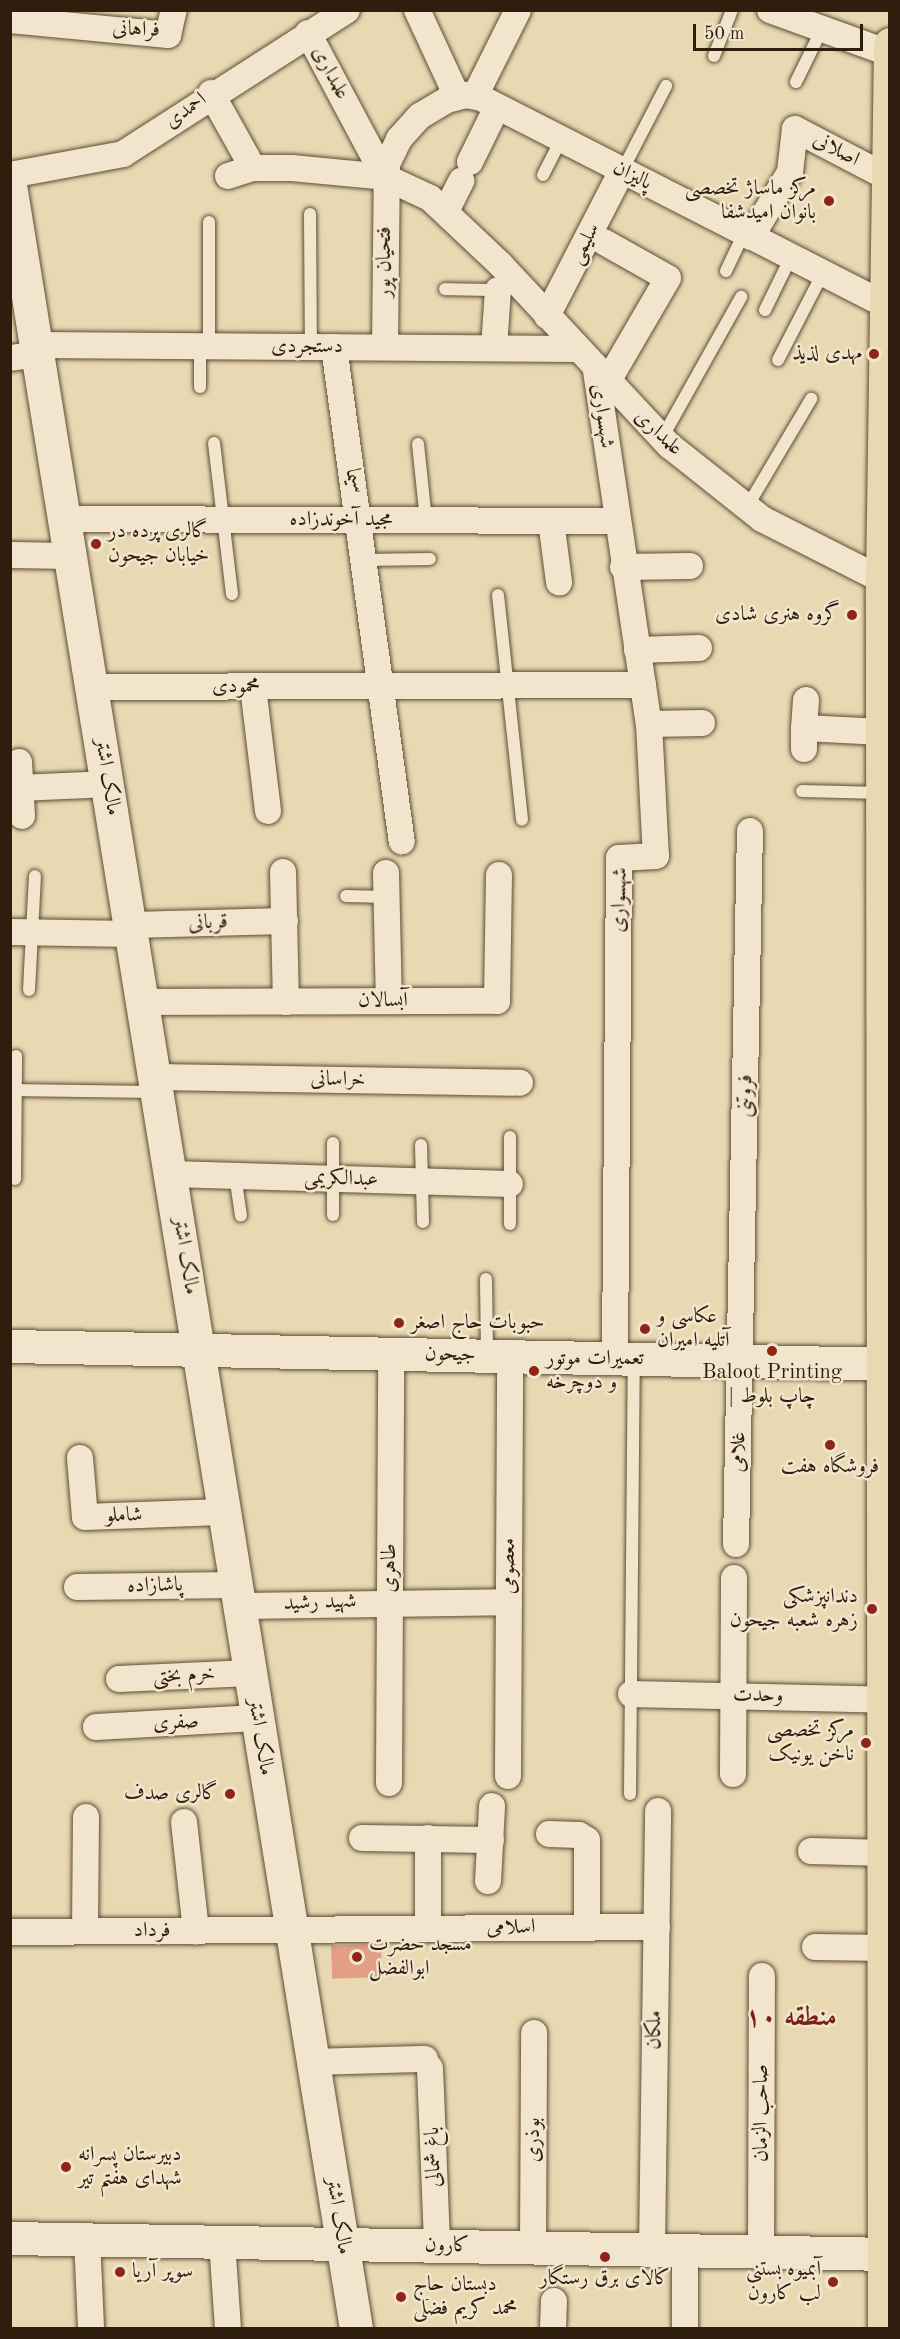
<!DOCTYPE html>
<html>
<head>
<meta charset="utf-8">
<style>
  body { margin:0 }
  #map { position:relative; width:900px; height:2339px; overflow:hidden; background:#e9d9b2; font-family:"Old Standard TT",Amiri,serif }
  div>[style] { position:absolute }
  .building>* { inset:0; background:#e49d87; transform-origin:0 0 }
  .roads { filter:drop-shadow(0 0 2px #5e4c37) drop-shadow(0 0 2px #5e4c37) }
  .service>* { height:12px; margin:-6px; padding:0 6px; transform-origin:6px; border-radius:6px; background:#f1e6cd }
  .minor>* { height:26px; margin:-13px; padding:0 13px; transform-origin:13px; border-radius:13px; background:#f1e6cd }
  .secondary>* { height:33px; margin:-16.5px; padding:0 16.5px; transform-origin:16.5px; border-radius:16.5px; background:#f1e6cd }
  .primary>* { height:33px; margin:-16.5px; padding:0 16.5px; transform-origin:16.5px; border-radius:16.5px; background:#e9d9b2 }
  .dots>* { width:16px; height:16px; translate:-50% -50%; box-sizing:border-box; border:3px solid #f1e6cd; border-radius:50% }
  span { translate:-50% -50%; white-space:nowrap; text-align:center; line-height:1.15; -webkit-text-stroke:5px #f1e6cd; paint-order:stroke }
  .street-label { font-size:21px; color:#2f1d0e }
  .poi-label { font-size:21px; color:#2f1d0e }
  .right { translate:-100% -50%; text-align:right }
  .left { translate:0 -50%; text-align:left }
  .district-label { font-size:27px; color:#7a1f14; font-weight:700 }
  .frame { position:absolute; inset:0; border:12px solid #2f1d0e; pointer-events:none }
  .scale { position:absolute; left:693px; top:24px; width:170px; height:27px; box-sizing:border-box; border:3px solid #2f1d0e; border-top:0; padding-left:8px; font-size:18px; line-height:21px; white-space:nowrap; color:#2f1d0e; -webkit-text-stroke:4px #f1e6cd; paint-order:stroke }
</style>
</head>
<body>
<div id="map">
  <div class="building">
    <div style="left:381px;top:1944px;width:33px;height:50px;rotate:88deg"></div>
  </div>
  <div class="roads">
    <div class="service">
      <div style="left:714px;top:56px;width:49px;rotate:-68.6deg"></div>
      <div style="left:796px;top:82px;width:59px;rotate:-63.9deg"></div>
      <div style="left:622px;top:171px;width:96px;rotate:-62.6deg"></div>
      <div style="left:543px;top:175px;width:39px;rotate:-63deg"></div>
      <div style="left:310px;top:214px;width:133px;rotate:89.6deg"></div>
      <div style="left:726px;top:271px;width:42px;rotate:-64.7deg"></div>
      <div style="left:445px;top:289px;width:53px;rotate:1.1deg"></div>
      <div style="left:765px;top:310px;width:59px;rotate:-63.9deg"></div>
      <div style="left:200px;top:346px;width:41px;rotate:90deg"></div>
      <div style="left:209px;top:346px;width:124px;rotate:-90deg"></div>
      <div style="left:778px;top:360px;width:98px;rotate:-62.7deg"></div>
      <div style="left:662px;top:438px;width:162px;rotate:-60.7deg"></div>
      <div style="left:214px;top:443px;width:152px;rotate:83.2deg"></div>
      <div style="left:418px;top:444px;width:76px;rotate:84deg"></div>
      <div style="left:747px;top:507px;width:126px;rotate:-59.3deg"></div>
      <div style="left:363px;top:560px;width:67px;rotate:-0.9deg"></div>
      <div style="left:498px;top:595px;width:226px;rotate:83.9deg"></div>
      <div style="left:802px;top:791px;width:80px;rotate:1.4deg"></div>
      <div style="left:346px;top:896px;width:41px;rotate:1.4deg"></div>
      <div style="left:29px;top:990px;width:114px;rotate:-87deg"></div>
      <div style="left:10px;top:1090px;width:144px;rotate:0.8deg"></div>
      <div style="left:510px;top:1137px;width:87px;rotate:90deg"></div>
      <div style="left:333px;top:1143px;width:72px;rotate:90deg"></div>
      <div style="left:421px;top:1145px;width:77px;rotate:88.5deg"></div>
      <div style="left:235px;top:1175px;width:41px;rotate:81.7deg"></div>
      <div style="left:15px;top:1179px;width:123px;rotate:-89.5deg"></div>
      <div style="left:486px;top:1279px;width:76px;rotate:89.2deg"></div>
      <div style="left:630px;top:1794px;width:434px;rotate:-89.5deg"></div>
    </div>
    <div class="minor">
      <div style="left:417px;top:10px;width:95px;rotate:65.1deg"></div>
      <div style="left:770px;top:10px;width:127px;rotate:19.9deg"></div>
      <div style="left:10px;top:20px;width:159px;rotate:5.4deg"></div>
      <div style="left:168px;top:35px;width:26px;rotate:-77deg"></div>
      <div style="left:308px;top:33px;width:163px;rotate:61.9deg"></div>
      <div style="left:211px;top:93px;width:86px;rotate:60.8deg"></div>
      <div style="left:475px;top:96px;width:96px;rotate:-63.4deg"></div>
      <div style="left:470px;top:162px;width:61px;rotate:-63.9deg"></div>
      <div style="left:10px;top:175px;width:115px;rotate:-10.5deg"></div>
      <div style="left:123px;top:154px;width:266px;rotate:-32.7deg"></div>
      <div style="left:228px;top:176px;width:26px;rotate:-18deg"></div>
      <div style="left:253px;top:168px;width:39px"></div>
      <div style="left:292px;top:168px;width:93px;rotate:5.5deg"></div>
      <div style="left:385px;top:177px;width:50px;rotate:25deg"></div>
      <div style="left:430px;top:198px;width:96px;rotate:43.3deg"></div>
      <div style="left:500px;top:264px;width:249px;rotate:47deg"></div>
      <div style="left:670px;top:446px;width:117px;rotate:38.4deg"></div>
      <div style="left:762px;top:519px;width:135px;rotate:26.9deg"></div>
      <div style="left:446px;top:211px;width:34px;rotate:-63deg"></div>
      <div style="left:751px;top:237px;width:76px;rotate:-59deg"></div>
      <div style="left:790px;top:172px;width:43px;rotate:-83.4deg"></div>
      <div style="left:795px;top:129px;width:104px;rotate:27.6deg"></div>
      <div style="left:604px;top:242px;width:73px;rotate:29.4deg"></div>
      <div style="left:668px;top:278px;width:121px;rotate:120.2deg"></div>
      <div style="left:547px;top:316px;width:163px;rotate:-62.7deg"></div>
      <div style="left:37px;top:345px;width:540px;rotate:0.42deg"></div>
      <div style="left:334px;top:347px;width:499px;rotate:82.2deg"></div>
      <div style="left:385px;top:347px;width:183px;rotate:-89.4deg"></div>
      <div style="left:387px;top:164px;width:28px;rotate:-64deg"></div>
      <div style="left:399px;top:139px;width:31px;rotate:-48deg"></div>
      <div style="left:420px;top:116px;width:31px;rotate:-31deg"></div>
      <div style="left:447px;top:100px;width:20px;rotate:-15deg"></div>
      <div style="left:466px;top:95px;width:15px;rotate:11deg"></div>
      <div style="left:481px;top:98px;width:455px;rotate:27.1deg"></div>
      <div style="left:494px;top:348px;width:58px;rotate:-86.1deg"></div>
      <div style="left:10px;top:358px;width:28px;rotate:-8deg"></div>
      <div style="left:596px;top:371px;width:357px;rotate:81.5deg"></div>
      <div style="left:649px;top:724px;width:132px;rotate:87deg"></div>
      <div style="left:656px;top:856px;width:37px;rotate:177deg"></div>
      <div style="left:619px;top:858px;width:500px;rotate:90.46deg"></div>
      <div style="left:65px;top:519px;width:552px;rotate:0.21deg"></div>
      <div style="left:551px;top:521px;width:62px;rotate:82.5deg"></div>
      <div style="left:10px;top:555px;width:61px;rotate:0.9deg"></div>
      <div style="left:623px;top:567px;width:67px;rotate:-0.9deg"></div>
      <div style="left:637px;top:650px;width:62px;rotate:-1.8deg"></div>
      <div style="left:92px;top:687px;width:551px;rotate:-0.21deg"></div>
      <div style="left:253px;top:687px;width:125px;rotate:83.1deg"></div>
      <div style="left:806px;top:700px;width:28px;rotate:94deg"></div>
      <div style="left:804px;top:728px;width:78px;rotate:2.9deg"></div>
      <div style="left:649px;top:724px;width:53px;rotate:-1.1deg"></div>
      <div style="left:804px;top:749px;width:21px;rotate:-90deg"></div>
      <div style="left:19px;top:762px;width:54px;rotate:86.8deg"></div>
      <div style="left:20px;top:788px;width:88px;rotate:-2.6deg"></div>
      <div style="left:283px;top:872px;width:130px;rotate:88.7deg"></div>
      <div style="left:386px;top:873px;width:128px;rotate:88.7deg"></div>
      <div style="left:131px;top:925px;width:154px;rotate:-1.5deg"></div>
      <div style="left:10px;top:932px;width:122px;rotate:0.9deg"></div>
      <div style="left:143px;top:1002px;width:354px;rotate:-0.2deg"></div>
      <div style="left:497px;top:1001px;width:126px;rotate:-89.1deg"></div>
      <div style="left:156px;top:1077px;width:364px;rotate:0.9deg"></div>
      <div style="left:171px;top:1174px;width:339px;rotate:1.7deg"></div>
      <div style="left:80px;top:1458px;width:59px;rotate:85.2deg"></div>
      <div style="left:85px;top:1517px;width:137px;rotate:-2.1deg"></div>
      <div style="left:736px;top:1544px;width:713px;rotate:-88.88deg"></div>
      <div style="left:77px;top:1587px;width:157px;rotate:-0.7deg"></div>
      <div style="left:238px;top:1606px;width:271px;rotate:-0.8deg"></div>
      <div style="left:119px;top:1679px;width:131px;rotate:-2.6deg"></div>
      <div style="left:631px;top:1694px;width:255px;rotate:1.3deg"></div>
      <div style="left:96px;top:1727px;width:160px;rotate:-3.2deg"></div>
      <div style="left:733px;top:1774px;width:196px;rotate:-89.7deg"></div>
      <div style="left:508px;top:1776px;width:420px;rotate:-89.7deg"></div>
      <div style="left:389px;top:1783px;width:429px;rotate:-89.7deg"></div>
      <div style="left:184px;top:1822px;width:110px;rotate:83.7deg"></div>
      <div style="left:549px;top:1834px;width:30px;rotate:2deg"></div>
      <div style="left:579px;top:1835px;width:9px;rotate:32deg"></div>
      <div style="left:587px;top:1840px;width:88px;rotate:90deg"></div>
      <div style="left:362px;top:1838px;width:129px;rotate:0.9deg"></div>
      <div style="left:428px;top:1838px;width:91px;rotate:90deg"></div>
      <div style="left:811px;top:1851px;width:75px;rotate:1.5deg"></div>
      <div style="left:488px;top:1881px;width:75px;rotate:-86.9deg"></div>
      <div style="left:85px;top:1931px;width:114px;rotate:-89.5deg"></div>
      <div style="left:10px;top:1932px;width:647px;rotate:-0.44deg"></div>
      <div style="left:815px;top:1947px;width:71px;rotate:0.8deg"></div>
      <div style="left:315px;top:2062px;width:110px;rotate:-1.6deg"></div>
      <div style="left:430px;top:2068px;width:177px;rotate:87.7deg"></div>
      <div style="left:87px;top:2239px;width:89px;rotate:87.4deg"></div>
      <div style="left:222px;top:2241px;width:87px;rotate:86.1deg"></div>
      <div style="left:533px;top:2247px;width:214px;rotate:-89.7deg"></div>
      <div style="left:652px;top:2249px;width:438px;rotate:-89.2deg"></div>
      <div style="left:685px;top:2250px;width:78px;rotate:90deg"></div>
      <div style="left:761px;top:2251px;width:275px;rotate:-89.8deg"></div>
      <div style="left:553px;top:2328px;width:27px;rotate:-88deg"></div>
    </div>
    <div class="secondary">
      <div style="left:10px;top:185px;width:2171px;rotate:80.83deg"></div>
      <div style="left:10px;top:1346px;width:880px;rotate:1.17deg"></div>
      <div style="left:10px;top:2238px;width:880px;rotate:1.04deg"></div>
    </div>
    <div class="primary">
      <div style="left:884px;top:2328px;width:1748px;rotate:-90.07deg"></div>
      <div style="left:882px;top:580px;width:536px;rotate:-89.14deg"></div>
    </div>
  </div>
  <div class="dots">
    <div style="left:829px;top:201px;background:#8f2418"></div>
    <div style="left:874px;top:354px;background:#8f2418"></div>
    <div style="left:96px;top:544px;background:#8f2418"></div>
    <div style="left:852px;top:615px;background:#8f2418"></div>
    <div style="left:399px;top:1323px;background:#8f2418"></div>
    <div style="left:645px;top:1329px;background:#8f2418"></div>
    <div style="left:772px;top:1351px;background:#8f2418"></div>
    <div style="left:534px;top:1371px;background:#8f2418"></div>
    <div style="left:830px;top:1445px;background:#8f2418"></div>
    <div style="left:872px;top:1609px;background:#8f2418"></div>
    <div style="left:866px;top:1743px;background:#8f2418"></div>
    <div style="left:230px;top:1794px;background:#8f2418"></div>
    <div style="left:357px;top:1957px;background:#8f2418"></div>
    <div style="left:66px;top:2167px;background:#8f2418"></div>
    <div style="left:605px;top:2257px;background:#8f2418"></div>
    <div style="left:120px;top:2272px;background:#8f2418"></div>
    <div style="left:833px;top:2282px;background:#8f2418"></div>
    <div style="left:401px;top:2297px;background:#8f2418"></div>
  </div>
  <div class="street-label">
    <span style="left:136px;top:30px;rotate:2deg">فراهانی</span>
    <span style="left:330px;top:73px;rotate:62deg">علمداری</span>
    <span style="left:186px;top:111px;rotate:-36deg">احمدی</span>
    <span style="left:836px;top:150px;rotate:28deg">اصلانی</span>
    <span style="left:632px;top:176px;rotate:27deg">پالیزان</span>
    <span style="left:585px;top:244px;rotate:-63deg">سلیمی</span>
    <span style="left:385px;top:262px;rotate:-90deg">فتحیان پور</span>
    <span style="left:307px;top:347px">دستجردی</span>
    <span style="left:602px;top:416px;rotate:82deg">شهسواری</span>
    <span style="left:658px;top:433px;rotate:43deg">علمداری</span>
    <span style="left:353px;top:481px;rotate:82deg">سیما</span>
    <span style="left:341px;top:520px">مجید آخوندزاده</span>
    <span style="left:236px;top:687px">محمودی</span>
    <span style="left:107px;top:777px;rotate:81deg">مالک اشتر</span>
    <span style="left:620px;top:900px;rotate:-88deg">شهسواری</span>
    <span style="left:208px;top:923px;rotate:-2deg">قربانی</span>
    <span style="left:383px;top:1001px">آبسالان</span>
    <span style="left:338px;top:1080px;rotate:1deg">خراسانی</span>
    <span style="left:746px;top:1096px;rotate:-89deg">فروتنی</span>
    <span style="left:341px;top:1179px;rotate:2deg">عبدالکریمی</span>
    <span style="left:185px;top:1256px;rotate:81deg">مالک اشتر</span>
    <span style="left:450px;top:1355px;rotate:1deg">جیحون</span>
    <span style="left:739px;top:1452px;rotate:-88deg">غلامی</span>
    <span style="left:124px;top:1516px;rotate:-2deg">شاملو</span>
    <span style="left:509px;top:1566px;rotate:-90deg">معصومی</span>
    <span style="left:390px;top:1568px;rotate:-90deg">طاهری</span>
    <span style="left:155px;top:1586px;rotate:-1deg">پاشازاده</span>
    <span style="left:320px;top:1603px;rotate:-2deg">شهید رشید</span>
    <span style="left:184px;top:1676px;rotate:-3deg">خرم بختی</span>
    <span style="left:758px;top:1696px;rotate:1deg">وحدت</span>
    <span style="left:176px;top:1723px;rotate:-3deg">صفری</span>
    <span style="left:260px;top:1737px;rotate:81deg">مالک اشتر</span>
    <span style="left:511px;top:1928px;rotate:-1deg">اسلامی</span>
    <span style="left:152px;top:1931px">فرداد</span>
    <span style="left:655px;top:2030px;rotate:-89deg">ملکان</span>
    <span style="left:762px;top:2113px;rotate:-90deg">صاحب الزمان</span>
    <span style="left:534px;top:2140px;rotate:-90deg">بوذری</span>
    <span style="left:434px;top:2157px;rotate:-92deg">باغ شمالی</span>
    <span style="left:338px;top:2216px;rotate:81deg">مالک اشتر</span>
    <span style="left:447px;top:2246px;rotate:1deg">کارون</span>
  </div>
  <div class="poi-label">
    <span class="right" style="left:816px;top:201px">مرکز ماساژ تخصصی<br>بانوان امیدشفا</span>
    <span class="right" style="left:862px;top:354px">مهدی لذیذ</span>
    <span class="left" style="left:108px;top:544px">گالری پرده در<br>خیابان جیحون</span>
    <span class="right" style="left:840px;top:615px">گروه هنری شادی</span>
    <span class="left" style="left:657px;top:1329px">عکاسی و<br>آتلیه امیران</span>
    <span class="left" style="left:411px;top:1323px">حبوبات حاج اصغر</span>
    <span class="left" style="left:546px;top:1371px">تعمیرات موتور<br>و دوچرخه</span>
    <span style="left:772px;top:1385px">Baloot Printing<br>| چاپ بلوط</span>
    <span style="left:830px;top:1467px">فروشگاه هفت</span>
    <span class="right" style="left:858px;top:1609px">دندانپزشکی<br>زهره شعبه جیحون</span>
    <span class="right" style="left:854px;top:1743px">مرکز تخصصی<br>ناخن یونیک</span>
    <span class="right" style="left:218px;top:1794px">گالری صدف</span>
    <span class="left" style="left:369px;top:1957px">مسجد حضرت<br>ابوالفضل</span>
    <span class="left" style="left:78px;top:2167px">دبیرستان پسرانه<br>شهدای هفتم تیر</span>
    <span class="right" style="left:821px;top:2282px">آبمیوه بستنی<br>لب کارون</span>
    <span class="left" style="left:132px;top:2272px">سوپر آریا</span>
    <span style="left:605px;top:2279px">کالای برق رستگار</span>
    <span class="left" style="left:413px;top:2297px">دبستان حاج<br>محمد کریم فضلی</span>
  </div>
  <div class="district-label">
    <span style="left:791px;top:2018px">منطقه ۱۰</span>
  </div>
  <div class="frame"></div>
  <div class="scale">50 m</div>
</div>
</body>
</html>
